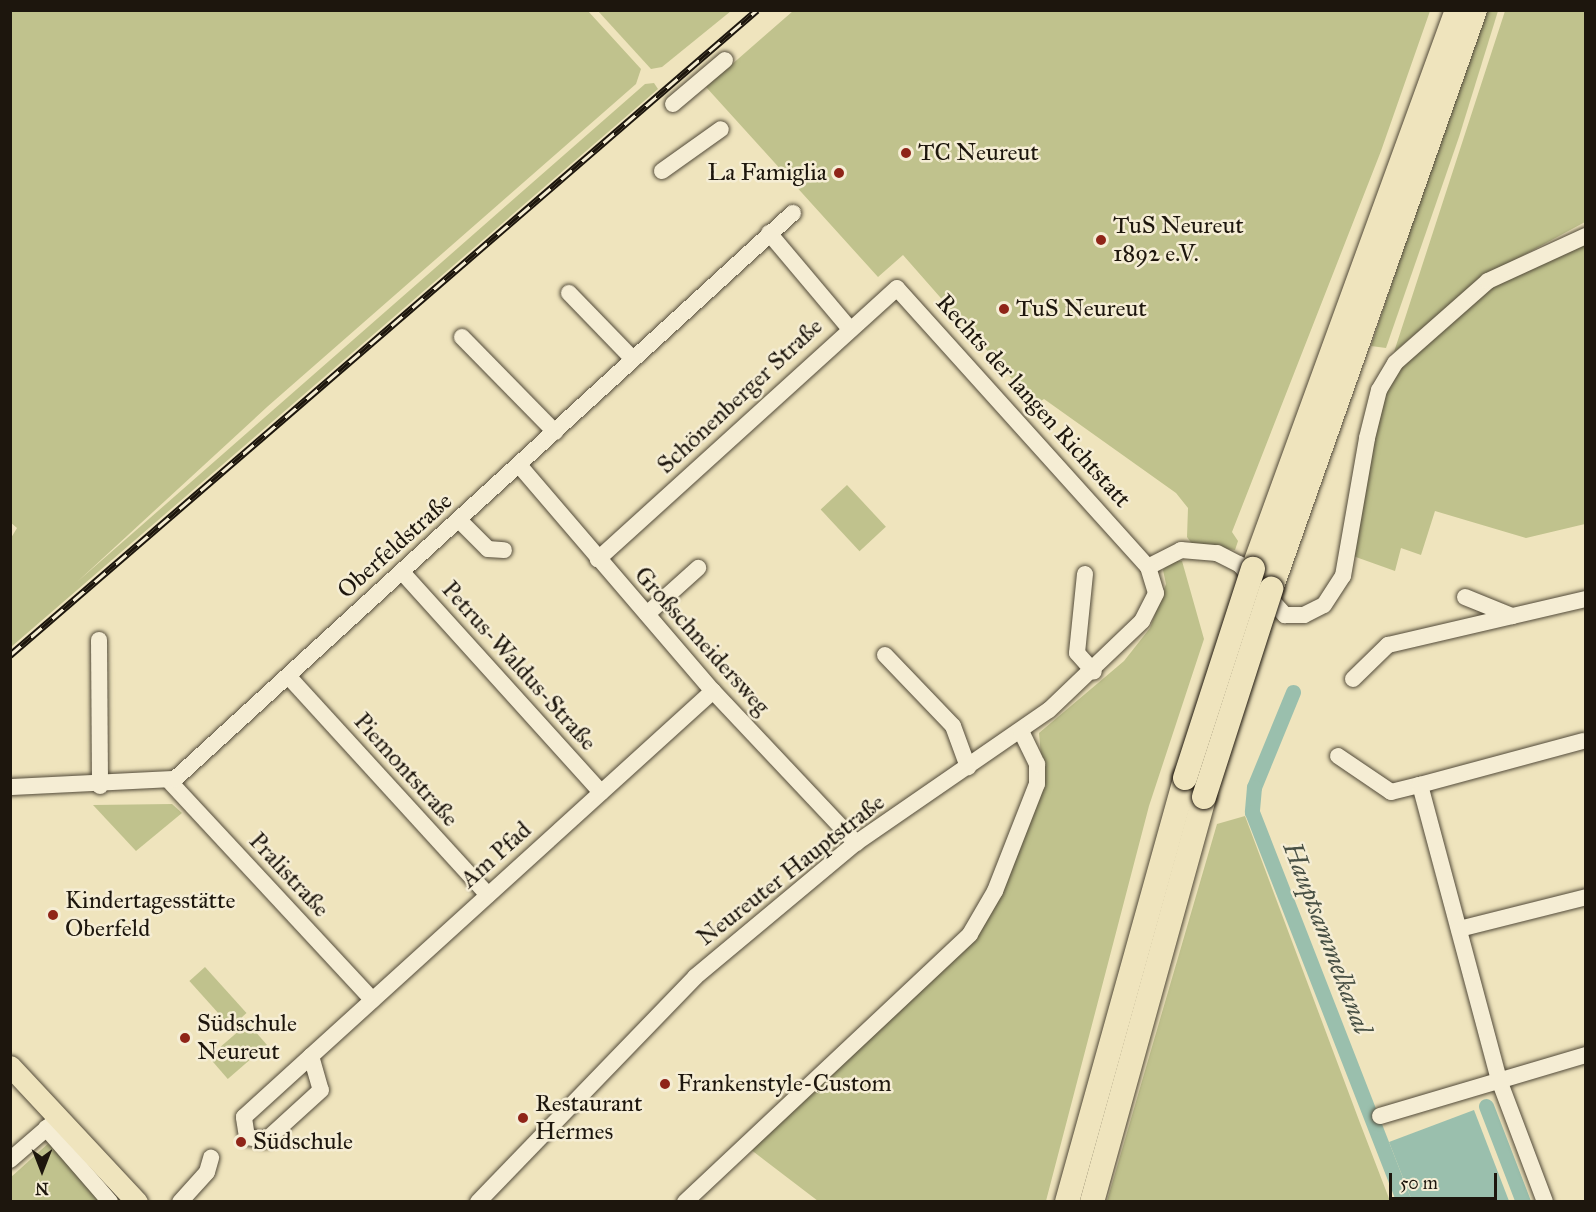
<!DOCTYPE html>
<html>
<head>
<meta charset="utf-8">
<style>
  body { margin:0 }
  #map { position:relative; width:1596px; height:1212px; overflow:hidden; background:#efe4bd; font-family:"IM FELL Great Primer",serif }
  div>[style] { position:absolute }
  .green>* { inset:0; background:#c0c28d; transform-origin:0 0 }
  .water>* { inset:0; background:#9abfad }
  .canal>* { height:15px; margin:-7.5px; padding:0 7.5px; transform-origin:7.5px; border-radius:7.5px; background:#9abfad }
  .roads { filter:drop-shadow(0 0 2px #524a39) drop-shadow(0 0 2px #524a39) }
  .minor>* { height:16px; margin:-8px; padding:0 8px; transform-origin:8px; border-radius:8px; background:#f5edd4 }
  .major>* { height:21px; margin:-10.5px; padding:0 10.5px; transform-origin:10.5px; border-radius:10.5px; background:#efe4bd }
  .highway>* { height:24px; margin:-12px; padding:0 12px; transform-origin:12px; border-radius:12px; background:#efe4bd }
  .rail>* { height:7px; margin-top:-3.5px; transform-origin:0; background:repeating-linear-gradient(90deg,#f5edd4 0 14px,#1d160d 0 28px); box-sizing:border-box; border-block:2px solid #1d160d }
  .bridges { filter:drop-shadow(0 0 2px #1d160d) drop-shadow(0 0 2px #1d160d) }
  .highway-bridge>* { height:24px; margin:-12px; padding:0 12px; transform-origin:12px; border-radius:12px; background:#efe4bd }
  .dots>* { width:16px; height:16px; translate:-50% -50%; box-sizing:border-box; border:3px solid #f5edd4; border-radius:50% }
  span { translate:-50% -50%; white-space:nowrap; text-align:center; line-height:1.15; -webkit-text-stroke:5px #f5edd4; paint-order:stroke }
  .poi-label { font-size:24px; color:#1d160d }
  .left { translate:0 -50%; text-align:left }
  .right { translate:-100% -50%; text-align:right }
  .street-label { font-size:24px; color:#1d160d }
  .water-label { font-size:26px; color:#495145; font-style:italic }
  .frame { position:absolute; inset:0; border:12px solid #1d160d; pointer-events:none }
  .north { position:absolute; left:12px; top:1140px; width:60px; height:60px; -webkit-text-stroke:4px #f5edd4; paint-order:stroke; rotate:180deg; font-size:16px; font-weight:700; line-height:24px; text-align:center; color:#1d160d }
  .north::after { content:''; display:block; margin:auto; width:21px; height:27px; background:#1d160d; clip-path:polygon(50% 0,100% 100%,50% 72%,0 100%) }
  .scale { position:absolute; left:1389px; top:1173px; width:108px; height:27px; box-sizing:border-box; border:3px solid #1d160d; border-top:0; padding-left:8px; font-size:18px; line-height:21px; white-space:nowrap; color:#1d160d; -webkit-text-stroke:4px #f5edd4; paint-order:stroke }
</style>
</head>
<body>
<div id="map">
  <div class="green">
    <div style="clip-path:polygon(10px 11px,588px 11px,641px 69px,636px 84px,267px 407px,77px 582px,645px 84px,654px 83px,658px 89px,11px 647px,11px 538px,17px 528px,10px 522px)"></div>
    <div style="clip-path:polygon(598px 11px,731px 11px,662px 67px,651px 69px)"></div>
    <div style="clip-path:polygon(793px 11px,1430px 11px,1381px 151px,1232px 532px,1238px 541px,1235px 550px,1192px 544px,1187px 537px,1188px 508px,1176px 493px,1044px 399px,1035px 405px,903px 255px,878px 277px,706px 87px)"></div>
    <div style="clip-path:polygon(1483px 11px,1498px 11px,1459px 137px,1386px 348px,1371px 346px)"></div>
    <div style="clip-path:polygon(1505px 11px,1585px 11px,1585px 222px,1483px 277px,1394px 352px)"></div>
    <div style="clip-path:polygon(1585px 236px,1585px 524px,1526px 538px,1435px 511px,1421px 555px,1401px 548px,1395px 571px,1353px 556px,1384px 391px,1395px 363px,1488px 281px)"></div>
    <div style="left:847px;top:485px;width:57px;height:36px;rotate:47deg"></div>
    <div style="clip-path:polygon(1171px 561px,1182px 561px,1204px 639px,1149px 806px,1046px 1201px,818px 1201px,750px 1149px,974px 940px,1043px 778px,1039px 733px,1124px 661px,1150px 628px,1166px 584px,1163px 570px)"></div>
    <div style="clip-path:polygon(172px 804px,182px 813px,136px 851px,93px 805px)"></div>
    <div style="clip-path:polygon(1245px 816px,1360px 1123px,1390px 1201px,1107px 1201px,1217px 824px)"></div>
    <div style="left:205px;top:967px;width:62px;height:21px;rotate:48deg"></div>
    <div style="left:248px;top:1023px;width:29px;height:52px;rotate:49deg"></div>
    <div style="clip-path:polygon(51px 1141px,103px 1201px,11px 1201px,10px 1178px)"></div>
  </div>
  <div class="water">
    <div style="clip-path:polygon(1474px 1110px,1509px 1201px,1412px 1201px,1389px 1142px)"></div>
  </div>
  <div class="canal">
    <div style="left:1293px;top:692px;width:103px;rotate:112.3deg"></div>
    <div style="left:1254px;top:787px;width:25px;rotate:95deg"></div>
    <div style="left:1252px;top:812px;width:419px;rotate:68.7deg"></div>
    <div style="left:1486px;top:1106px;width:103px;rotate:68.9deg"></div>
  </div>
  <div class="roads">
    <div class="minor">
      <div style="left:673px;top:104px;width:68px;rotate:-40.2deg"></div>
      <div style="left:662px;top:171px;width:72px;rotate:-35.4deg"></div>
      <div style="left:769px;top:233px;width:124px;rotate:49.9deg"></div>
      <div style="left:569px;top:293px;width:92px;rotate:45.9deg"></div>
      <div style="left:462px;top:337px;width:133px;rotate:45.6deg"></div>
      <div style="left:519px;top:465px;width:298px;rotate:49.4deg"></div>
      <div style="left:713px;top:691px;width:209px;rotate:46.7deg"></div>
      <div style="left:459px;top:520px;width:41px;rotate:45deg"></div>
      <div style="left:488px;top:549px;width:16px;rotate:4deg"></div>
      <div style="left:1148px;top:567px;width:37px;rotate:-27deg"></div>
      <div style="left:1181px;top:550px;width:36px;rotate:5deg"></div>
      <div style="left:1217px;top:553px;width:25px;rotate:27deg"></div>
      <div style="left:1239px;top:564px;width:69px;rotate:48deg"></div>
      <div style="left:1285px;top:615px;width:19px"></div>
      <div style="left:1304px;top:615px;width:22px;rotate:-27deg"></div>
      <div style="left:1324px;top:605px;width:35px;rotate:-57deg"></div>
      <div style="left:1343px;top:576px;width:140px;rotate:-80.1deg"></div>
      <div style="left:1367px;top:438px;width:49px;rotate:-76deg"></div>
      <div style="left:1379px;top:390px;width:31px;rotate:-59deg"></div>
      <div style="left:1395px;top:363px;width:124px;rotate:-41.4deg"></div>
      <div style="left:1488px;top:281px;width:108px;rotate:-24.7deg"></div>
      <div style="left:402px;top:572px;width:297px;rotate:47.9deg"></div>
      <div style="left:1085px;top:574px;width:79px;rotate:95.8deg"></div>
      <div style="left:1077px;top:653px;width:25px;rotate:48deg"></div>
      <div style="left:1465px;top:597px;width:51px;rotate:22deg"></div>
      <div style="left:647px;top:614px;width:69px;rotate:-42deg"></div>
      <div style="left:99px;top:640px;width:146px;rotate:89.6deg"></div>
      <div style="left:885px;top:655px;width:98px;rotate:46.2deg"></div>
      <div style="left:953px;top:726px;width:44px;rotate:69.9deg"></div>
      <div style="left:289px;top:677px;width:295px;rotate:47.6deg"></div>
      <div style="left:1353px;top:679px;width:49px;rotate:-44.2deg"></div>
      <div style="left:1388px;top:645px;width:203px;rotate:-13.1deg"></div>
      <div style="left:1338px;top:756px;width:64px;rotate:34.2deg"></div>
      <div style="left:1391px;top:792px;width:30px;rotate:-14deg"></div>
      <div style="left:1420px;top:785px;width:305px;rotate:75deg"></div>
      <div style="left:1499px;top:1080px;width:130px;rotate:69.3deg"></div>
      <div style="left:171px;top:783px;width:296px;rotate:47.1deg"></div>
      <div style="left:1420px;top:785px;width:169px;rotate:-15.1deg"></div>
      <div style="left:10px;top:787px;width:165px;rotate:-2.8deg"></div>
      <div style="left:175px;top:779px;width:838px;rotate:-42.49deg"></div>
      <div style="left:1459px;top:929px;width:131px;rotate:-14.1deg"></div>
      <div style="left:311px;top:1056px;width:35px;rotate:74deg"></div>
      <div style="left:321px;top:1090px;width:74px;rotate:137.7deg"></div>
      <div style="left:266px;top:1140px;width:19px;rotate:-171deg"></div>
      <div style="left:247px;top:1137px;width:20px;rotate:-99deg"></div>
      <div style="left:244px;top:1117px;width:91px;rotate:-42.3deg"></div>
      <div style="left:311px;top:1056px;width:543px;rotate:-42.24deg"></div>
      <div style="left:1380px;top:1116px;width:215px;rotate:-16.5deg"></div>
      <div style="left:46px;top:1128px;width:98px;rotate:49.1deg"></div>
      <div style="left:10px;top:1160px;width:60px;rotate:-40.9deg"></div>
      <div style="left:180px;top:1202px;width:40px;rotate:-48deg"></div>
      <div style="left:207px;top:1172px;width:15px;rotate:-74deg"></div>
      <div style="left:478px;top:1202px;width:313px;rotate:-46deg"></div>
      <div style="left:695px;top:977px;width:209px;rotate:-39.8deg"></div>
      <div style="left:856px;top:843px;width:234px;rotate:-34.6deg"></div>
      <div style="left:1049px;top:710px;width:129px;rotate:-43.7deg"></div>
      <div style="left:1142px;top:621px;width:31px;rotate:-63deg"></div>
      <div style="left:1156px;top:593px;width:27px;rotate:-107deg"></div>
      <div style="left:1148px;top:567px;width:375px;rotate:-132deg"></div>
      <div style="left:897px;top:288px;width:404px;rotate:137.8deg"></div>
      <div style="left:685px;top:1202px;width:391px;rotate:-43.2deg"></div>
      <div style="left:970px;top:934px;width:50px;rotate:-59.8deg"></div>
      <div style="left:995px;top:891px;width:115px;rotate:-68.6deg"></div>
      <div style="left:1037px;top:784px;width:20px;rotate:-90deg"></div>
      <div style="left:1037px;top:764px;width:37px;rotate:-116deg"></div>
    </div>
    <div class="major">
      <div style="left:10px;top:1066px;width:186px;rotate:47deg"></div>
    </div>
    <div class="highway">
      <div style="left:1253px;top:569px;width:595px;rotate:-69.95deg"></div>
      <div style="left:1271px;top:589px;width:614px;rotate:-70.59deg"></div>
      <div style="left:1067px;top:1202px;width:440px;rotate:-74.4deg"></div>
      <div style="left:1092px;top:1202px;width:420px;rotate:-74.5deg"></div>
    </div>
  </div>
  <div class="rail">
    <div style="left:10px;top:655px;width:987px;rotate:-40.81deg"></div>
  </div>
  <div class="bridges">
    <div class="highway-bridge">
      <div style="left:1185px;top:778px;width:220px;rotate:-72deg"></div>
      <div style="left:1204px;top:797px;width:219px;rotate:-72.1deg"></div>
    </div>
  </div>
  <div class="dots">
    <div style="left:906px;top:153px;background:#8f2418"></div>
    <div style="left:839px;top:173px;background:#8f2418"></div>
    <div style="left:1101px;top:240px;background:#8f2418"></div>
    <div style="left:1004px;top:309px;background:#8f2418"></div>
    <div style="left:53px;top:915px;background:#8f2418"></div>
    <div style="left:185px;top:1038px;background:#8f2418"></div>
    <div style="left:665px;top:1084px;background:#8f2418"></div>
    <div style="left:523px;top:1118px;background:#8f2418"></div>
    <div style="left:241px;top:1142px;background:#8f2418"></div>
  </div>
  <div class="poi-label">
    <span class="left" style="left:918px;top:153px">TC Neureut</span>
    <span class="right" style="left:827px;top:173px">La Famiglia</span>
    <span class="left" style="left:1113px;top:240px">TuS Neureut<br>1892 e.V.</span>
    <span class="left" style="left:1016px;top:309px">TuS Neureut</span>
    <span class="left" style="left:65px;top:915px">Kindertagesstätte<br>Oberfeld</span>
    <span class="left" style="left:197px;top:1038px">Südschule<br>Neureut</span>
    <span class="left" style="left:677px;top:1084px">Frankenstyle-Custom</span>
    <span class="left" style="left:535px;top:1118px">Restaurant<br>Hermes</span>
    <span class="left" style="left:253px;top:1142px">Südschule</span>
  </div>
  <div class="street-label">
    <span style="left:740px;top:396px;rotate:-43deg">Schönenberger Straße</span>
    <span style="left:1033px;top:401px;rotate:48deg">Rechts der langen Richtstatt</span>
    <span style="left:395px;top:546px;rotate:-42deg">Oberfeldstraße</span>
    <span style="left:702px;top:641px;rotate:48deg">Großschneidersweg</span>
    <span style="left:519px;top:666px;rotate:48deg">Petrus-Waldus-Straße</span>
    <span style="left:406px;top:770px;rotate:48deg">Piemontstraße</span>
    <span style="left:496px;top:855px;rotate:-42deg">Am Pfad</span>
    <span style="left:791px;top:870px;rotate:-38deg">Neureuter Hauptstraße</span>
    <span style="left:289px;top:875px;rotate:47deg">Pralistraße</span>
  </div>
  <div class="water-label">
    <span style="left:1327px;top:938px;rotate:69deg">Hauptsammelkanal</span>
  </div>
  <div class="frame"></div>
  <div class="north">N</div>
  <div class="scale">50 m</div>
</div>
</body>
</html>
